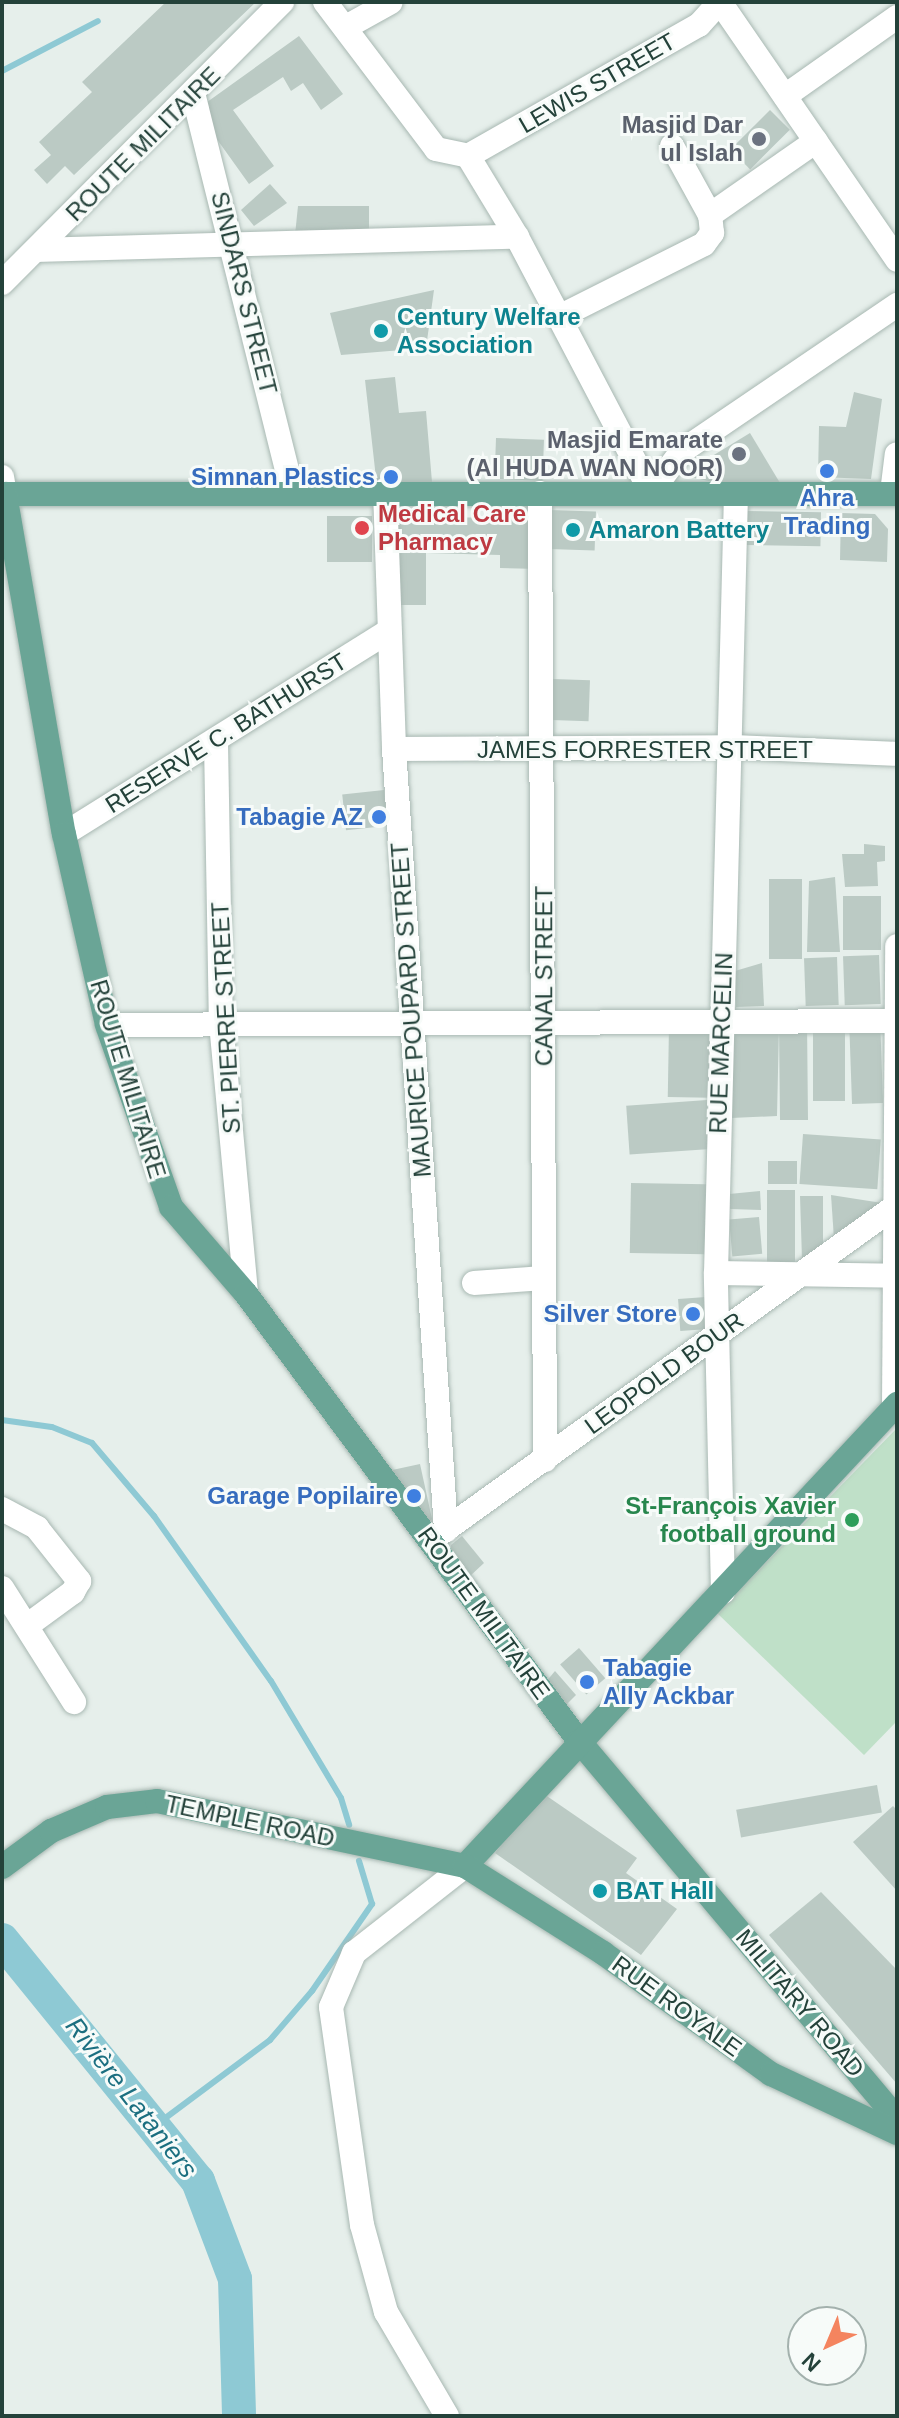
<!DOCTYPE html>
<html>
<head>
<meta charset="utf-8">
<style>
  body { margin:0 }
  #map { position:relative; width:899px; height:2418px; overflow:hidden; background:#e6efeb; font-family:Arial,sans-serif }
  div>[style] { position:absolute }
  .green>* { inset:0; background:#bfe0c8 }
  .stream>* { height:6px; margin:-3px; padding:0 3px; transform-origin:3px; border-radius:3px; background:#8ec9d4 }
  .river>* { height:34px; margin:-17px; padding:0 17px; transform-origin:17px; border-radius:17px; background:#8ec9d4 }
  .building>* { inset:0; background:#bbcac4; transform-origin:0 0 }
  .roads { filter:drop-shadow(0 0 2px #a8b8b2) drop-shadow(0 0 2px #a8b8b2) }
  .minor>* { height:24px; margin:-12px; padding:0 12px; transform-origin:12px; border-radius:12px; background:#fff }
  .major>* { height:24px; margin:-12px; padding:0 12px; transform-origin:12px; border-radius:12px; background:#6aa596 }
  .dots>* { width:22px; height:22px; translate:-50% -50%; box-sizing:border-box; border:4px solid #f7fbf9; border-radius:50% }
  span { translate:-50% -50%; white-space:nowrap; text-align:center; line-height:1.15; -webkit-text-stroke:6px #f7fbf9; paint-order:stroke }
  .street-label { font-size:24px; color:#24423a }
  .worship-label { font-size:24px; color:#5b616d; font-weight:700 }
  .right { translate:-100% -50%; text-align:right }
  .culture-label { font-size:24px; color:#0d838f; font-weight:700 }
  .left { translate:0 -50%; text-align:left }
  .shop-label { font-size:24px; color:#366cbe; font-weight:700 }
  .health-label { font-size:24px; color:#be3a42; font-weight:700 }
  .leisure-label { font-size:24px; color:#27864d; font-weight:700 }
  .water-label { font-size:26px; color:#1c6f80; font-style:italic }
  .frame { position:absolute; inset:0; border:4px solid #24423a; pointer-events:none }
  .north { position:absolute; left:787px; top:2306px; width:80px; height:80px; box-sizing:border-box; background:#f7fbf9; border:2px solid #a3b1ad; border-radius:50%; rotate:224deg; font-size:22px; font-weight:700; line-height:32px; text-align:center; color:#24423a }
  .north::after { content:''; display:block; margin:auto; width:28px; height:36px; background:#f4845f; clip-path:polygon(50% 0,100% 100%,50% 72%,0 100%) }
</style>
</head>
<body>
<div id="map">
  <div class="green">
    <div style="clip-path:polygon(897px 1428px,897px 1721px,864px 1755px,717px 1613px)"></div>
  </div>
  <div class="stream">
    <div style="left:2px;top:71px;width:108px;rotate:-27.5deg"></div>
    <div style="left:2px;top:1420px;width:50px;rotate:8deg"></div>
    <div style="left:52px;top:1427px;width:43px;rotate:21.8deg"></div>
    <div style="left:92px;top:1443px;width:96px;rotate:49.7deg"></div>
    <div style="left:154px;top:1516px;width:202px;rotate:54.7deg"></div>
    <div style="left:271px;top:1681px;width:136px;rotate:59.1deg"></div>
    <div style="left:341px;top:1798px;width:28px;rotate:73deg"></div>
    <div style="left:156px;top:2125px;width:142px;rotate:-36.7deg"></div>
    <div style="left:270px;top:2040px;width:65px;rotate:-49.4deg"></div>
    <div style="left:312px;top:1991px;width:106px;rotate:-55.4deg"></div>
    <div style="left:372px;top:1904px;width:45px;rotate:-106.8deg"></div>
  </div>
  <div class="river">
    <div style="left:2px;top:1940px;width:311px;rotate:50.9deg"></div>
    <div style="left:198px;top:2181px;width:105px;rotate:69.3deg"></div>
    <div style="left:235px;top:2279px;width:137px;rotate:88.3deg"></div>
  </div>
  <div class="building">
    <div style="clip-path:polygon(166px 2px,256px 2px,74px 175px,65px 166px,47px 184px,34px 170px,51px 155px,39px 142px,92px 92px,82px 82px)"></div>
    <div style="clip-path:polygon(299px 36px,343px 94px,321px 110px,303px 83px,291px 91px,283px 77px,233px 110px,274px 166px,249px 184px,196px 110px)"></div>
    <div style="left:770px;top:110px;width:28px;height:56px;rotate:45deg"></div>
    <div style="clip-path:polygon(270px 184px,287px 203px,254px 226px,241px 210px)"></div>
    <div style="clip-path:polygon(298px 206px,369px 206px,369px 232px,295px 235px)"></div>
    <div style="clip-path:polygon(434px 290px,426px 348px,341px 355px,330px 313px)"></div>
    <div style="clip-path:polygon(395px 377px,399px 413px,426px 411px,432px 482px,377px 487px,365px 380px)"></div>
    <div style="clip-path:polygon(854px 392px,882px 399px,871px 479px,818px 477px,819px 426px,846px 427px)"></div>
    <div style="clip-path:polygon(750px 433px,780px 483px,727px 485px,681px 475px)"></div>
    <div style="left:496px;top:438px;width:48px;height:41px;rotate:2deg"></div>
    <div style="left:550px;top:510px;width:46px;height:39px;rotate:2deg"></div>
    <div style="left:747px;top:511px;width:74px;height:34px;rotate:1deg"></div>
    <div style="clip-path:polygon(841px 513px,875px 514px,888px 529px,887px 562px,840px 560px)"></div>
    <div style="left:327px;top:516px;width:45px;height:46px"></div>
    <div style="clip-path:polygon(392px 517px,539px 518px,539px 569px,500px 568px,500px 555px,426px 553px,426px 605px,391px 605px)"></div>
    <div style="left:553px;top:679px;width:37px;height:41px;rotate:2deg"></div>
    <div style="left:384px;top:790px;width:36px;height:42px;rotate:84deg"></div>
    <div style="clip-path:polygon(864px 844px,885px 846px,885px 861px,877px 862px,878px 886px,845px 887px,842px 854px,864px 854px)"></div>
    <div style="clip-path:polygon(835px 877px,840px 952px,807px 952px,809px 881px)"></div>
    <div style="left:769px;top:879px;width:33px;height:80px"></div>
    <div style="left:843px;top:896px;width:38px;height:54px"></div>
    <div style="left:879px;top:955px;width:49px;height:36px;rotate:88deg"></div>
    <div style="left:837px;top:957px;width:48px;height:33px;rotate:88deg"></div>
    <div style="clip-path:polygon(762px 963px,764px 1006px,736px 1007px,735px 971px)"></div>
    <div style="left:813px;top:1015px;width:32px;height:86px"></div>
    <div style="left:880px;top:1017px;width:86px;height:31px;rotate:88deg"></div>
    <div style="clip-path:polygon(807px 1021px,808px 1120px,780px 1120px,779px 1027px,777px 1116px,731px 1118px,732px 1023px)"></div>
    <div style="left:669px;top:1026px;width:42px;height:71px;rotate:1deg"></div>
    <div style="left:707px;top:1100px;width:49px;height:81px;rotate:86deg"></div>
    <div style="left:803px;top:1134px;width:78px;height:50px;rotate:4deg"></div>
    <div style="left:768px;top:1161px;width:29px;height:23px"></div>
    <div style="left:631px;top:1183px;width:75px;height:70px;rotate:1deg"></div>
    <div style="left:767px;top:1190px;width:28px;height:72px"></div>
    <div style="clip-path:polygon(760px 1191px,761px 1210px,730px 1209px,729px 1194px)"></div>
    <div style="clip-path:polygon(831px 1195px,882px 1203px,834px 1239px)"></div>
    <div style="clip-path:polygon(800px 1196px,823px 1196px,823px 1254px,802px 1260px)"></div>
    <div style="left:759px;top:1217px;width:37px;height:30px;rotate:85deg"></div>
    <div style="left:706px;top:1297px;width:32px;height:28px;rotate:86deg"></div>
    <div style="clip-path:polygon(420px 1464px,432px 1519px,424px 1526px,383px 1472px)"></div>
    <div style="clip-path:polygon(462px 1536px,484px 1563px,469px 1577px,451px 1556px,451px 1545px)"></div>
    <div style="left:579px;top:1648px;width:40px;height:25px;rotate:49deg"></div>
    <div style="clip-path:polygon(555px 1671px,576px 1695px,563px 1708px,545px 1683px)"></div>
    <div style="left:877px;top:1785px;width:28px;height:143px;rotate:80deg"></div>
    <div style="clip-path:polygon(541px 1792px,637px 1858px,626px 1873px,677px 1909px,641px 1955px,495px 1853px)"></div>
    <div style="clip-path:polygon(893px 1806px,897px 1810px,897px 1891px,853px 1842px)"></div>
    <div style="clip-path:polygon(821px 1892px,897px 1970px,897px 2084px,769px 1935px)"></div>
  </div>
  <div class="roads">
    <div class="minor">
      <div style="left:325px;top:2px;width:184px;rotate:52.9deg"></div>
      <div style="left:436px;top:149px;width:33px;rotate:12deg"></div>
      <div style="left:720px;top:2px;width:313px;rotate:55.5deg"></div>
      <div style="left:346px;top:27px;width:51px;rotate:-29.1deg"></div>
      <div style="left:193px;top:93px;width:412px;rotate:76deg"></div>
      <div style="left:785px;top:96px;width:137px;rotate:-35.2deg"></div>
      <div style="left:672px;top:146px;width:79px;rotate:61.2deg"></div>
      <div style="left:468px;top:156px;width:95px;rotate:58.8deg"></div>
      <div style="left:517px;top:237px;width:288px;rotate:62.3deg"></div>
      <div style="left:651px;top:492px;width:51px;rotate:-52.9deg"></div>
      <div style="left:682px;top:451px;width:260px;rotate:-34.2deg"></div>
      <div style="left:468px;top:156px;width:266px;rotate:-29.6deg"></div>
      <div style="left:699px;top:25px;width:31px;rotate:-48deg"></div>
      <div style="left:38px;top:250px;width:479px;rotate:-1.6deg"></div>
      <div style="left:2px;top:283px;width:397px;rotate:-45.1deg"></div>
      <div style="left:559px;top:317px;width:162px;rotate:-26.7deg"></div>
      <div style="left:704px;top:244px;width:14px;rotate:-54deg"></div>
      <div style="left:712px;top:233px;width:18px;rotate:-96deg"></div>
      <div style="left:710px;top:215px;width:129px;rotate:-34.9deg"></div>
      <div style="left:2px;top:477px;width:17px;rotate:80deg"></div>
      <div style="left:385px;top:490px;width:259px;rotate:88deg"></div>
      <div style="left:394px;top:749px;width:783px;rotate:86.19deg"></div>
      <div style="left:540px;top:493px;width:967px;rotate:89.7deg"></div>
      <div style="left:892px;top:493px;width:39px;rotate:-83deg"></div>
      <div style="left:216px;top:742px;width:281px;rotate:89deg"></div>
      <div style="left:221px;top:1023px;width:272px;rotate:84.7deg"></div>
      <div style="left:394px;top:749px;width:339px;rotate:-0.3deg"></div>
      <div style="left:733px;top:747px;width:164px;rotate:2.4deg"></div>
      <div style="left:64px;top:834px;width:381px;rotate:-32deg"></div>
      <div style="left:107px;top:1025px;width:790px;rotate:-0.29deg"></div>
      <div style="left:716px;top:1273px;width:181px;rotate:0.9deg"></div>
      <div style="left:474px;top:1283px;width:70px;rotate:-4.1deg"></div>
      <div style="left:894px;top:1407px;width:461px;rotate:-89.6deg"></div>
      <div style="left:2px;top:1509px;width:40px;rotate:28deg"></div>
      <div style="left:37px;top:1528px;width:68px;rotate:51.6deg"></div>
      <div style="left:79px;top:1581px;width:13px;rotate:119deg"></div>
      <div style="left:73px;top:1592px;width:56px;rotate:143.7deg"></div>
      <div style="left:434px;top:1538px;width:570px;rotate:-35.72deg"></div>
      <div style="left:2px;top:1588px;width:135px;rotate:57.7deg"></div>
      <div style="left:723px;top:1592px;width:319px;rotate:-91.3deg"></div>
      <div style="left:716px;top:1273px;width:778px;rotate:-88.53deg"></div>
      <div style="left:447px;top:2416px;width:121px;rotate:-120.4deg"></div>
      <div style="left:386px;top:2312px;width:90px;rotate:-105.4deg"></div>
      <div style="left:362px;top:2225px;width:220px;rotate:-98.1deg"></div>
      <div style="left:331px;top:2007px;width:59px;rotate:-66.9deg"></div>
      <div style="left:354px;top:1953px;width:141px;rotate:-38.1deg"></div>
    </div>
    <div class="major">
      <div style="left:2px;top:494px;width:895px"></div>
      <div style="left:5px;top:494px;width:345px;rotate:80.2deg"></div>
      <div style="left:64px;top:834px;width:196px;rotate:77.3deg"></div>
      <div style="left:107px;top:1025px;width:193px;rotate:70.6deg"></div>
      <div style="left:171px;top:1207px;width:115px;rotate:49.2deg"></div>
      <div style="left:246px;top:1294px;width:557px;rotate:53.32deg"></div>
      <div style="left:579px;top:1741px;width:494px;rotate:49.9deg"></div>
      <div style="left:465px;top:1866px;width:633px;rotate:-46.92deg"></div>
      <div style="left:2px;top:1867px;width:61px;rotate:-36.3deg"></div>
      <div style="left:51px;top:1831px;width:61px;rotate:-23.2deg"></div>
      <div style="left:107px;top:1807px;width:50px;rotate:-6.8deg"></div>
      <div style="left:157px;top:1801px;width:315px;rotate:11.9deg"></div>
      <div style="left:465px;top:1866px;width:163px;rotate:32.2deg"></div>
      <div style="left:603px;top:1953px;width:207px;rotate:35.8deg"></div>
      <div style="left:771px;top:2074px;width:139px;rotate:25.1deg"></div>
    </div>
  </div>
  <div class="dots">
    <div style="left:759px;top:139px;background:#6b7280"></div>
    <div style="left:381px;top:331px;background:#0f9aa8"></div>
    <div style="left:739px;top:454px;background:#6b7280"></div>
    <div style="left:827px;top:471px;background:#3f7fe0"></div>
    <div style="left:391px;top:477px;background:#3f7fe0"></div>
    <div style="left:362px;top:528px;background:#e0444e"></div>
    <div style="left:573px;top:530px;background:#0f9aa8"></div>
    <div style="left:379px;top:817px;background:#3f7fe0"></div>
    <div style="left:693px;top:1314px;background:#3f7fe0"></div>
    <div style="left:414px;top:1496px;background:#3f7fe0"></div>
    <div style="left:852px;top:1520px;background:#2e9e5b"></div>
    <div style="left:587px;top:1682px;background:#3f7fe0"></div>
    <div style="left:600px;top:1891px;background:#0f9aa8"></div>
  </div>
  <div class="street-label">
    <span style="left:597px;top:83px;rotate:-30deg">LEWIS STREET</span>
    <span style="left:143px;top:144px;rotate:-45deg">ROUTE MILITAIRE</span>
    <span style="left:244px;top:293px;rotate:76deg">SINDARS STREET</span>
    <span style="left:226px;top:733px;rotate:-32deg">RESERVE C. BATHURST</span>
    <span style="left:645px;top:750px">JAMES FORRESTER STREET</span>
    <span style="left:544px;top:976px;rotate:-90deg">CANAL STREET</span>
    <span style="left:411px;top:1010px;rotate:-94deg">MAURICE POUPARD STREET</span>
    <span style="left:226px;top:1018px;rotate:-93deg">ST. PIERRE STREET</span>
    <span style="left:721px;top:1043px;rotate:-88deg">RUE MARCELIN</span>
    <span style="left:128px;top:1079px;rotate:73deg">ROUTE MILITAIRE</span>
    <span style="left:664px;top:1373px;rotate:-36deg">LEOPOLD BOUR</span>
    <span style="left:484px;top:1613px;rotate:54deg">ROUTE MILITAIRE</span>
    <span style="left:250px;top:1821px;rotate:12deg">TEMPLE ROAD</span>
    <span style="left:800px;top:2003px;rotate:50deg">MILITARY ROAD</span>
    <span style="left:677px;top:2006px;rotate:36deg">RUE ROYALE</span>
  </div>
  <div class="worship-label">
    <span class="right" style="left:743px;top:139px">Masjid Dar<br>ul Islah</span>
    <span class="right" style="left:723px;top:454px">Masjid Emarate<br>(Al HUDA WAN NOOR)</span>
  </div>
  <div class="culture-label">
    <span class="left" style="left:397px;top:331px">Century Welfare<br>Association</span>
    <span class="left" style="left:589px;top:530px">Amaron Battery</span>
    <span class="left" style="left:616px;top:1891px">BAT Hall</span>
  </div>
  <div class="shop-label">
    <span class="right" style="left:375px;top:477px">Simnan Plastics</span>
    <span style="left:827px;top:512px">Ahra<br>Trading</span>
    <span class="right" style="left:363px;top:817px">Tabagie AZ</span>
    <span class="right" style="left:677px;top:1314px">Silver Store</span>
    <span class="right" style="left:398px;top:1496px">Garage Popilaire</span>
    <span class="left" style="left:603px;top:1682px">Tabagie<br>Ally Ackbar</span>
  </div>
  <div class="health-label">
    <span class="left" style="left:378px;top:528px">Medical Care<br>Pharmacy</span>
  </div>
  <div class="leisure-label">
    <span class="right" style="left:836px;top:1520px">St-François Xavier<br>football ground</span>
  </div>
  <div class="water-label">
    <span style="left:131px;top:2098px;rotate:52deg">Rivière Lataniers</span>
  </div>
  <div class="frame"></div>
  <div class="north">N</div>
</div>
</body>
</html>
